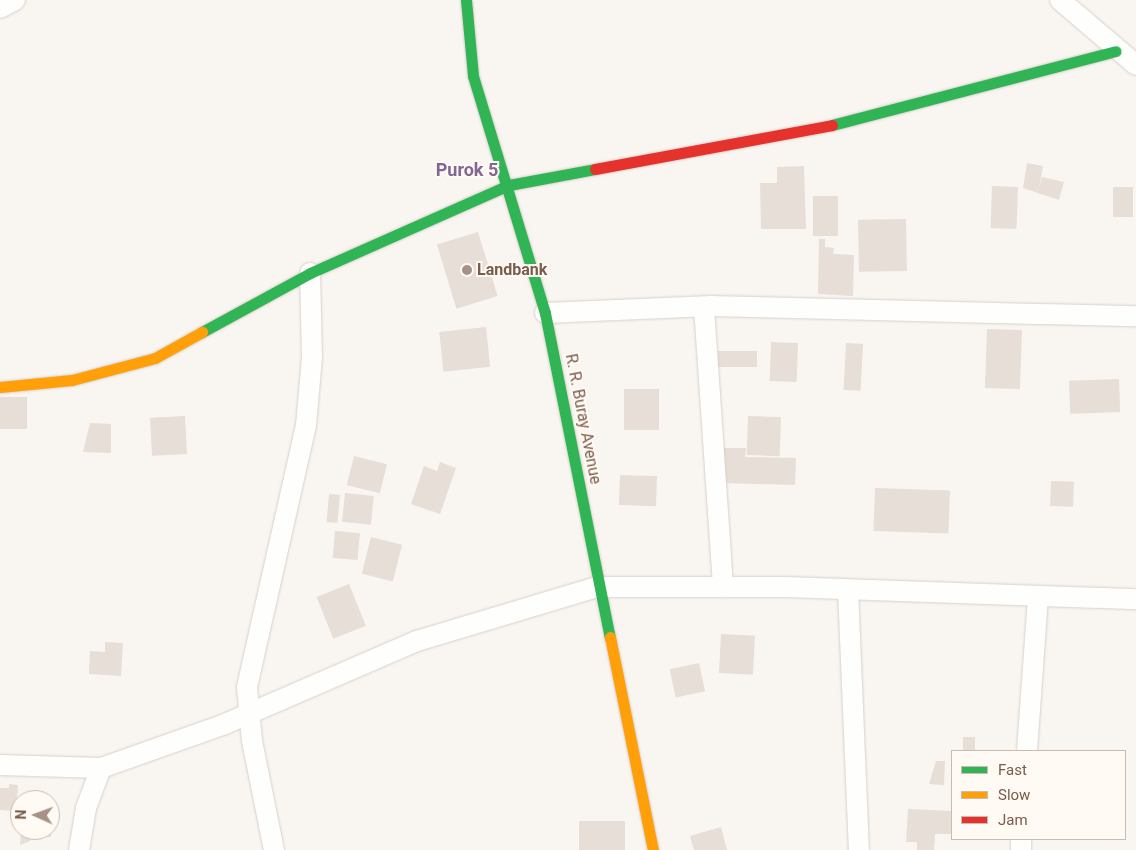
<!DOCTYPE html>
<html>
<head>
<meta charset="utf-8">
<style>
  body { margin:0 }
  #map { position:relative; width:1136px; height:850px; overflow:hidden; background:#f9f5f0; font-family:Roboto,sans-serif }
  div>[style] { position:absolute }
  .building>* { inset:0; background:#e6ded7; transform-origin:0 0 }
  .roads { filter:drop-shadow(0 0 1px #d7d1cb) drop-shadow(0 0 1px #d7d1cb) }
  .street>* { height:20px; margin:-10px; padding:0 10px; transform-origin:10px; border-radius:10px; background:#fefefd }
  .fast>* { height:11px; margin:-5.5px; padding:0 5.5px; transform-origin:5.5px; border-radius:5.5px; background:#30b455 }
  .slow>* { height:11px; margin:-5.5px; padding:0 5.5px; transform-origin:5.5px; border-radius:5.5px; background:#ff9f0a }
  .jam>* { height:11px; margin:-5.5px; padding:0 5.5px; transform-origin:5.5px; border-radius:5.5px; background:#e5322d }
  .dots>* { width:14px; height:14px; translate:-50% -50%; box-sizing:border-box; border:2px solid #fffaf3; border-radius:50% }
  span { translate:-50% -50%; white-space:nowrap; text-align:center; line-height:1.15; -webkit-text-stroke:4px #fffaf3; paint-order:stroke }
  .poi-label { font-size:16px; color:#7a5c4d; font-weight:700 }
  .left { translate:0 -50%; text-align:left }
  .street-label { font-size:16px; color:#7a5c4d }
  .neighbourhood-label { font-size:18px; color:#846695; font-weight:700 }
  .legend { position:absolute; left:951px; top:750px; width:175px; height:90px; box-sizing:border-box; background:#fffaf3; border:1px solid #cabbb1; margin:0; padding:6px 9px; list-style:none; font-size:15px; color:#7a5c4d }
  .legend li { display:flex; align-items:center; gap:10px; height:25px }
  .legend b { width:25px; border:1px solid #cabbb1 }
  .north { position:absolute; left:10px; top:790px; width:50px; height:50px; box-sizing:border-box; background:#fffaf3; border:1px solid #cabbb1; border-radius:50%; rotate:272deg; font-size:14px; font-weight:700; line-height:20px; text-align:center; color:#7a5c4d }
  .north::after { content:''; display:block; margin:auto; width:18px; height:22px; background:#a69286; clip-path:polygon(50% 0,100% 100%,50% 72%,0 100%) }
</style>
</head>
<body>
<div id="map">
  <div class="building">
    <div style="clip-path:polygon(1027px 163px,1043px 166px,1039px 189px,1042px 177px,1064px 182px,1059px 200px,1023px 188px)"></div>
    <div style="clip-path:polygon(804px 166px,806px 229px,761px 229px,760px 183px,777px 183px,777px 167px)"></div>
    <div style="left:992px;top:186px;width:26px;height:42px;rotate:2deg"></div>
    <div style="left:1113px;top:187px;width:20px;height:30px"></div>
    <div style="left:813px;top:196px;width:25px;height:40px"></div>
    <div style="left:906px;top:219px;width:52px;height:48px;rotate:89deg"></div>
    <div style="left:478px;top:232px;width:67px;height:43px;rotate:73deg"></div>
    <div style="clip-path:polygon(819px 239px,825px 239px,825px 247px,834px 248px,833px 254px,854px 255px,853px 296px,818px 294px)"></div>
    <div style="left:486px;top:327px;width:40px;height:47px;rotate:84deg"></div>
    <div style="left:987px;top:329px;width:35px;height:59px;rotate:2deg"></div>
    <div style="left:771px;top:342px;width:27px;height:39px;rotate:2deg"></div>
    <div style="left:846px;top:343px;width:17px;height:47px;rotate:3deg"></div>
    <div style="left:757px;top:351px;width:16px;height:39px;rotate:90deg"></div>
    <div style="left:1119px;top:379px;width:33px;height:50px;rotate:88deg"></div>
    <div style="left:659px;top:389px;width:41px;height:35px;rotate:90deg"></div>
    <div style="left:0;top:397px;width:27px;height:32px"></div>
    <div style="left:185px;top:416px;width:38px;height:35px;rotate:87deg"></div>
    <div style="left:748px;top:416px;width:33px;height:39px;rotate:2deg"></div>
    <div style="clip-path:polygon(90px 423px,111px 424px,111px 453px,83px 452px)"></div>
    <div style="clip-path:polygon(724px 448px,746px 448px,745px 457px,796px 458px,795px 485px,723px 483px)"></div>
    <div style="left:354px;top:456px;width:34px;height:30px;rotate:14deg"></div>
    <div style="clip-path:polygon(440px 462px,456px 468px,440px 514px,411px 504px,424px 466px,437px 471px)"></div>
    <div style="left:620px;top:475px;width:37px;height:30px;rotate:2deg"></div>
    <div style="left:1051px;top:481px;width:23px;height:25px;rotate:2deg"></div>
    <div style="left:875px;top:488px;width:75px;height:43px;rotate:2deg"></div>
    <div style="left:345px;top:493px;width:29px;height:29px;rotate:6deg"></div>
    <div style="left:329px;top:494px;width:11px;height:28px;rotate:5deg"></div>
    <div style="left:335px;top:531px;width:25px;height:27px;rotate:5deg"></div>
    <div style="left:371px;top:537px;width:32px;height:38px;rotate:14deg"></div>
    <div style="left:349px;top:584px;width:45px;height:35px;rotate:68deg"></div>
    <div style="left:721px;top:634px;width:34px;height:39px;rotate:3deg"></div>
    <div style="clip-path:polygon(105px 642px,123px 643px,121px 676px,89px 674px,90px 651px,105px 652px)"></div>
    <div style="left:699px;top:663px;width:29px;height:30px;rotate:78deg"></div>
    <div style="left:963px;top:737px;width:12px;height:14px"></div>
    <div style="clip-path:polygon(936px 761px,945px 761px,944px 785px,929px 784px)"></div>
    <div style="clip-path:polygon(9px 784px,18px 785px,16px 811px,0 810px,0 788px,9px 788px)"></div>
    <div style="clip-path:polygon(908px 809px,952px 811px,952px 834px,935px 834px,934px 850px,917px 850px,917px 842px,906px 842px)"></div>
    <div style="left:579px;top:821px;width:46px;height:29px"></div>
    <div style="clip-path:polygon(721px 827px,727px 850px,694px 850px,690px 836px)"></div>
    <div style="clip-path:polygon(21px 830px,51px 830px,51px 837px,31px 836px,30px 841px,20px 845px)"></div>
  </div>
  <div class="roads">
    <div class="street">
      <div style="left:1060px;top:0;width:100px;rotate:40.5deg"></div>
      <div style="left:0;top:8px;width:17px;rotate:-28deg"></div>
      <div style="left:704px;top:307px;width:281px;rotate:86.1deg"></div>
      <div style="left:545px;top:313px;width:167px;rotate:-2.4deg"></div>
      <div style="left:712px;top:306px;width:424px;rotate:1.4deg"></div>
      <div style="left:848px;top:590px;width:260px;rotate:87.6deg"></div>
      <div style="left:1027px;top:751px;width:155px;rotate:-85.9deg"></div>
      <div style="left:0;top:765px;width:101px;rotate:1.7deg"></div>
      <div style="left:79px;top:850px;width:43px;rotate:-80.5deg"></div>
      <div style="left:86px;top:808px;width:43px;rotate:-69.4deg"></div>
      <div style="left:101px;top:768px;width:132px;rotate:-19.5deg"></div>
      <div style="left:225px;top:724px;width:209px;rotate:-23.4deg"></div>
      <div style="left:417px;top:641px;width:188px;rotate:-16.7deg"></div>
      <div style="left:597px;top:587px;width:189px"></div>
      <div style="left:786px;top:587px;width:350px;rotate:2deg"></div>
      <div style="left:274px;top:850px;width:111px;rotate:-101.4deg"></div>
      <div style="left:252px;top:741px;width:54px;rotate:-95.3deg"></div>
      <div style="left:247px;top:687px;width:268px;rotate:-77.3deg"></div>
      <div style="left:306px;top:426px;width:68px;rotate:-85deg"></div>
      <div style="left:312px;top:358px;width:85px;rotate:-91.3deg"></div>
      <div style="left:1021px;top:850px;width:11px;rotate:-90deg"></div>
    </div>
    <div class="fast">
      <div style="left:466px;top:0;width:76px;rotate:84.7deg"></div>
      <div style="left:473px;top:76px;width:248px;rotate:73.1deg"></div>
      <div style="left:545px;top:313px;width:330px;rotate:78.7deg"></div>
      <div style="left:832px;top:125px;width:293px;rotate:-14.6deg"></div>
      <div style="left:202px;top:332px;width:123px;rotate:-28.6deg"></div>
      <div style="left:310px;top:273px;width:218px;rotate:-23.9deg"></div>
      <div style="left:509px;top:185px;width:87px;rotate:-10.5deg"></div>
    </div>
    <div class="slow">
      <div style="left:0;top:387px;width:72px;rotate:-5.6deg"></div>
      <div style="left:72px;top:380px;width:86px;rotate:-14.8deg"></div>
      <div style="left:155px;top:358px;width:54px;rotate:-29deg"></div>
      <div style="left:610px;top:637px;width:217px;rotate:78.6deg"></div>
    </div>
    <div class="jam">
      <div style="left:595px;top:169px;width:241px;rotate:-10.5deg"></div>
    </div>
  </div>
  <div class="dots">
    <div style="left:467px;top:270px;background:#a69286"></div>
  </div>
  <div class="poi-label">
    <span class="left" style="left:477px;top:270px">Landbank</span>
  </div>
  <div class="street-label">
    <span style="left:583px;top:419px;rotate:79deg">R. R. Buray Avenue</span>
  </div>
  <div class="neighbourhood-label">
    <span style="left:467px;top:170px">Purok 5</span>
  </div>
  <ul class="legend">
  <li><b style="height:6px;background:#30b455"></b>Fast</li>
  <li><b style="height:6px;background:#ff9f0a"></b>Slow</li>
  <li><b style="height:6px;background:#e5322d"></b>Jam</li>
  </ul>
  <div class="north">N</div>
</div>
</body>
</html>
